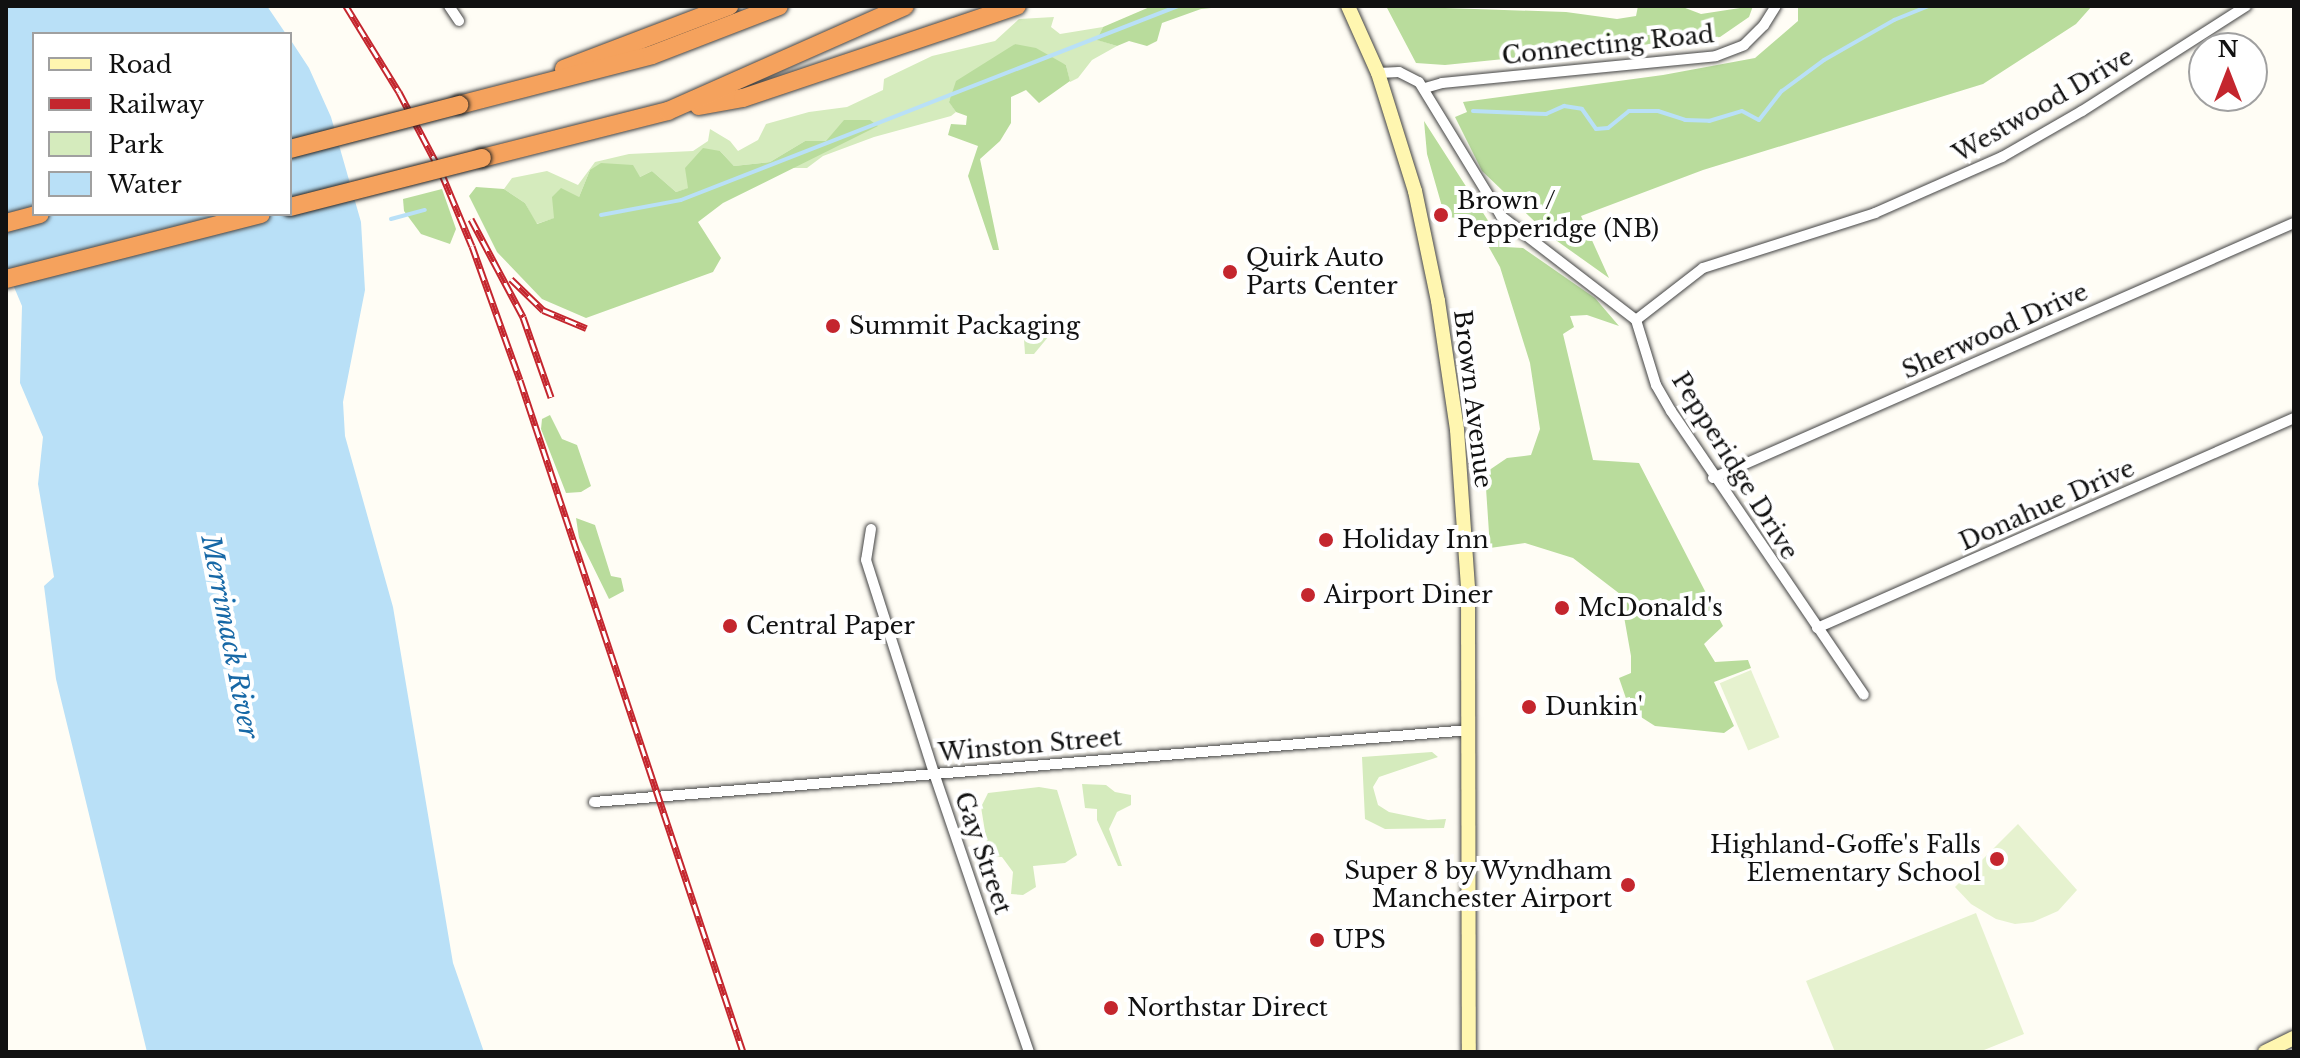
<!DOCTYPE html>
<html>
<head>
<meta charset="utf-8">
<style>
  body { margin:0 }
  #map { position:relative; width:2300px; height:1058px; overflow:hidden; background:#fffdf5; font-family:"Libre Baskerville",serif }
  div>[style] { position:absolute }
  .green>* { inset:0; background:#d5ebbd }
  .forest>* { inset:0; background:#b9dc9c }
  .pitch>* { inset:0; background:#e6f2cf; transform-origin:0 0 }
  .water>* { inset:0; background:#b9e0f7 }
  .stream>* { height:4px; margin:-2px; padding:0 2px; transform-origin:2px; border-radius:2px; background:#b9e0f7 }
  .roads { filter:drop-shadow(0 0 2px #444) drop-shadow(0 0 2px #444) }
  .street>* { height:10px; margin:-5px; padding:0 5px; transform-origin:5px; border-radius:5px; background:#fff }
  .secondary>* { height:14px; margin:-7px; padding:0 7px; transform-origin:7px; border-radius:7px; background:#fff6b0 }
  .highway>* { height:18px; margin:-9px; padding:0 9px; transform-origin:9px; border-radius:9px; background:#f5a25d }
  .rail>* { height:7px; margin-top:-3.5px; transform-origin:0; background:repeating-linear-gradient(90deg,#fff 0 12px,#c4262e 0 24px); box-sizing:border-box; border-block:2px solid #c4262e }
  .bridges { filter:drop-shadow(0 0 2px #222) drop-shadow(0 0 2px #222) }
  .highway-bridge>* { height:18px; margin:-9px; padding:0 9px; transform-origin:9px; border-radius:9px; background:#f5a25d }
  .dots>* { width:22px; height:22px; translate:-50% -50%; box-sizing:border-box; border:4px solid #fff; border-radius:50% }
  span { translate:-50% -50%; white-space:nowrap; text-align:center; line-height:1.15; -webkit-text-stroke:8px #fff; paint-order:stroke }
  .street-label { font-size:24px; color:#111 }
  .poi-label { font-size:24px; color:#111 }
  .left { translate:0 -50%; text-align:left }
  .right { translate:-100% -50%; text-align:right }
  .water-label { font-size:26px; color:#1768a6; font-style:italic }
  .frame { position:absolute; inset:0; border:8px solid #111; pointer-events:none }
  .legend { position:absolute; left:32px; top:32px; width:260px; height:184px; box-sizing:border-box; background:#fff; border:2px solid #a0a0a0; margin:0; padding:10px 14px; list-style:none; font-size:24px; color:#111 }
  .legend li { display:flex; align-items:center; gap:16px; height:40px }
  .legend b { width:40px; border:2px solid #a0a0a0 }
  .north { position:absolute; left:2188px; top:32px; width:80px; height:80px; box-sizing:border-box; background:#fff; border:2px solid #a0a0a0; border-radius:50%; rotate:0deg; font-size:22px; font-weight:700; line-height:32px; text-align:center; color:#111 }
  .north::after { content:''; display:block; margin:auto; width:28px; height:36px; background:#c4262e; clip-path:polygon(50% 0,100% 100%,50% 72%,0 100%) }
</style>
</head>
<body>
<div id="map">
  <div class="green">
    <div style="clip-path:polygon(1054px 17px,1051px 27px,1060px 34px,1103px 27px,1098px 40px,1117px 46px,1092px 60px,1078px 78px,1070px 82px,1066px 65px,1015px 44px,949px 101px,956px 112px,951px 116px,874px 137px,823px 156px,807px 168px,791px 168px,818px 153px,826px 141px,805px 141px,770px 162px,734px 166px,720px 151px,689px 188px,676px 192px,652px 171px,640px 177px,590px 170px,579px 197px,555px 218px,536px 224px,525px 203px,504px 189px,512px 178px,547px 171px,578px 185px,595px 162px,629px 154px,693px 151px,708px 141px,710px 129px,730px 141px,738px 151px,758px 140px,766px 124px,809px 112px,847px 107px,883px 90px,884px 79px,932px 56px,995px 41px,1019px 19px)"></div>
    <div style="clip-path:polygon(1032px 322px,1058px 325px,1034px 354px,1025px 354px,1024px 339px)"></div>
    <div style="clip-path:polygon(1432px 752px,1438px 757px,1379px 777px,1373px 787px,1378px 805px,1389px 812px,1428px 820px,1446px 819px,1444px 828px,1385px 829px,1365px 819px,1362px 757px)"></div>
    <div style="clip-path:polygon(1082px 784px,1106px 785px,1115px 792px,1131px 795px,1131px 805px,1117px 812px,1109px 829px,1122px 866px,1118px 866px,1097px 820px,1097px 809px,1085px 808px)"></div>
    <div style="clip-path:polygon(1039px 787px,1057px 790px,1077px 855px,1065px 863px,1033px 866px,1036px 887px,1023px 895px,1011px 894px,1013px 872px,1002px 857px,989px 856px,981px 807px,988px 793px)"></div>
  </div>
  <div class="forest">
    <div style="clip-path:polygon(1152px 6px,1232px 6px,1201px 9px,1162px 23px,1157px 41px,1147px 46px,1129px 41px,1117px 46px,1097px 40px,1103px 27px)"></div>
    <div style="clip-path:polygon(1386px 6px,1566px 12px,1617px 19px,1636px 16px,1638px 6px,1680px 6px,1701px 14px,1753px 6px,1749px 17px,1720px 37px,1445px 65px,1416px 63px)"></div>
    <div style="clip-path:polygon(1798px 6px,2092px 6px,2076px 24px,1983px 84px,1703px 170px,1581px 216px,1609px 278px,1550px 236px,1482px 171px,1455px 117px,1467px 112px,1463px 102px,1663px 75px,1755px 58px,1798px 21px)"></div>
    <div style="clip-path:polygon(1015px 44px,1036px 48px,1066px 65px,1070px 81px,1039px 103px,1026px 90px,1011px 97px,1011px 123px,1000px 141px,980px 159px,999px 250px,993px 250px,968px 176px,978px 146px,948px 135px,951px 124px,966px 125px,967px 116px,956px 112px,949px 102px,956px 81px)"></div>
    <div style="clip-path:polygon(844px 120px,870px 120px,878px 126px,723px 203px,698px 222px,721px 258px,713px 272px,586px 318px,542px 299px,497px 252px,469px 196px,476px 187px,504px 189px,525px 203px,537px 224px,554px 218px,552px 197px,561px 188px,579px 197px,590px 170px,601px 163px,633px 165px,640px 177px,652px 171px,676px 192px,688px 188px,685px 168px,703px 148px,720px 151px,734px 166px,770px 162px,805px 141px,826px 141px)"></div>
    <div style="clip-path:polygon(1424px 121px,1505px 247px,1523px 248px,1595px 298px,1619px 326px,1587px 315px,1570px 316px,1574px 327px,1563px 334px,1593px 460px,1639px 463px,1723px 626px,1704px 644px,1715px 662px,1748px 660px,1751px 668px,1714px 682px,1734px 726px,1724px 733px,1655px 726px,1630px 710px,1619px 678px,1631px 673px,1631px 656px,1620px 594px,1573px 558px,1525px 543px,1490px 548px,1485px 473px,1507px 458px,1531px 455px,1540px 429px,1530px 363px,1500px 267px,1473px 219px,1445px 217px,1427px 154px)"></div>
    <div style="clip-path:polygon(442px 189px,456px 229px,450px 244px,421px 234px,404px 211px,403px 199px)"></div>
    <div style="clip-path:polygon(550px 415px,562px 439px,577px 445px,591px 486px,581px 492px,566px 493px,541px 429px,542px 419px)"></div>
    <div style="clip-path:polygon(576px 518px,595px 525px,611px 576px,621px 578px,624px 591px,609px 599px,579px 538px)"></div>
  </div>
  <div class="pitch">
    <div style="left:1751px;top:670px;width:73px;height:34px;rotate:67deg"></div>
    <div style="clip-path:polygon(2018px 824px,2077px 890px,2058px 911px,2033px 922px,2015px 924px,1996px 919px,1971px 904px,1955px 887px)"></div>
    <div style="clip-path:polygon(1976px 913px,2024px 1034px,1979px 1052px,1835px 1052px,1806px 981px)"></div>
  </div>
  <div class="water">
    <div style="clip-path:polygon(6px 6px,267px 6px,286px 34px,34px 34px,34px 214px,290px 214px,290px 39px,309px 68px,331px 117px,361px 222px,365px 290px,343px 402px,345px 436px,393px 607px,453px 963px,484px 1052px,147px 1052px,56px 679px,44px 586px,54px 577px,38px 484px,43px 437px,20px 383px,22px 306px,6px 268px)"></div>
  </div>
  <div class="stream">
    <div style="left:1967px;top:6px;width:8px"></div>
    <div style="left:1473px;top:111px;width:73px;rotate:2.4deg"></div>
    <div style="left:1546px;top:114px;width:20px;rotate:-24deg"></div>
    <div style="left:1564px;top:106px;width:18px;rotate:9deg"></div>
    <div style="left:1582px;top:109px;width:24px;rotate:55deg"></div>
    <div style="left:1596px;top:129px;width:12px;rotate:-5deg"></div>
    <div style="left:1608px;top:128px;width:27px;rotate:-39deg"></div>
    <div style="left:1629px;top:111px;width:29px"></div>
    <div style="left:1658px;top:111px;width:28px;rotate:18deg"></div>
    <div style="left:1685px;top:120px;width:24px;rotate:2deg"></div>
    <div style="left:1709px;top:121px;width:34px;rotate:-17deg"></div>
    <div style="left:1742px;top:111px;width:19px;rotate:28deg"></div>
    <div style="left:1759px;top:120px;width:37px;rotate:-52deg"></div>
    <div style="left:1782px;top:91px;width:52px;rotate:-36.4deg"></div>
    <div style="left:1824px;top:60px;width:81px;rotate:-29.7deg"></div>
    <div style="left:1894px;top:20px;width:38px;rotate:-22deg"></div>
    <div style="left:601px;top:215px;width:81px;rotate:-10.6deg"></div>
    <div style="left:681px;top:200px;width:534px;rotate:-21.32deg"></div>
    <div style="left:391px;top:219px;width:35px;rotate:-15deg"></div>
  </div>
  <div class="roads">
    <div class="street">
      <div style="left:449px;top:6px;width:18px;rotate:56deg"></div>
      <div style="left:1378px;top:73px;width:21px;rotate:-3deg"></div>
      <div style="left:1399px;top:72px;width:22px;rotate:27deg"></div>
      <div style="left:1419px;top:82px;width:157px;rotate:58.5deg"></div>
      <div style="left:1501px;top:216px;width:170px;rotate:37.6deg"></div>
      <div style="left:1636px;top:320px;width:68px;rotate:72.9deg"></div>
      <div style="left:1656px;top:385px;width:30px;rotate:60deg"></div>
      <div style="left:1671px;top:411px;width:343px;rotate:55.8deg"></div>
      <div style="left:1425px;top:88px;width:18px;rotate:-16deg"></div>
      <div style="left:1442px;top:83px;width:275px;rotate:-5.6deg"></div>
      <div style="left:1716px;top:56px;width:30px;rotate:-21deg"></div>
      <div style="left:1744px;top:45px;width:28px;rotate:-45deg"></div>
      <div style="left:1764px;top:25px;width:22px;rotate:-58deg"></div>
      <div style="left:1636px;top:320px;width:85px;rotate:-37.8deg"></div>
      <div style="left:1703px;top:268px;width:181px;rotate:-17.7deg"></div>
      <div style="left:1875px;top:213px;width:139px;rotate:-23.8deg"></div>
      <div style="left:2002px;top:157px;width:92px;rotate:-29.9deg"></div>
      <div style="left:2082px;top:111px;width:195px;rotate:-32.6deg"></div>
      <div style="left:1713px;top:478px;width:634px;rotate:-23.7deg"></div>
      <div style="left:871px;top:529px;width:31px;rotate:99deg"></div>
      <div style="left:866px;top:560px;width:224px;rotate:72.3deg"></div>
      <div style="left:934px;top:773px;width:295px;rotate:71.2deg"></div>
      <div style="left:1817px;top:628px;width:521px;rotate:-23.76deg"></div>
      <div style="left:594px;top:802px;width:878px;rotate:-4.7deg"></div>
    </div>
    <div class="secondary">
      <div style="left:1348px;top:6px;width:73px;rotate:65.9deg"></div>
      <div style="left:1378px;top:73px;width:124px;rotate:72.6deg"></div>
      <div style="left:1415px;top:191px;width:112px;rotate:78.2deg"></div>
      <div style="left:1438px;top:301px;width:130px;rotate:81.6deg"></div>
      <div style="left:1457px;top:430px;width:158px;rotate:86deg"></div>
      <div style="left:1468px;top:588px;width:464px;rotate:89.9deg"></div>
      <div style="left:2265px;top:1052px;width:32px;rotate:-26deg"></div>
    </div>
    <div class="highway">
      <div style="left:564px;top:69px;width:177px;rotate:-20.9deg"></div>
      <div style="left:459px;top:105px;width:199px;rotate:-14.5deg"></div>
      <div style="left:652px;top:55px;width:136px;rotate:-21.1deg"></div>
      <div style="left:699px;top:106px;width:45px;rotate:-10.3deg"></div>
      <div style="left:743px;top:98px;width:289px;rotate:-18.6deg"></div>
      <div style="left:482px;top:158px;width:192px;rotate:-14.2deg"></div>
      <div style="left:668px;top:111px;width:259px;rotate:-23.9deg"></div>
      <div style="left:6px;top:223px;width:35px;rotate:-15deg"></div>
      <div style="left:6px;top:279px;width:263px;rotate:-14.3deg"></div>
    </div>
  </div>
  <div class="rail">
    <div style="left:346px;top:6px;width:101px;rotate:58.4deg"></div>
    <div style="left:399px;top:92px;width:90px;rotate:62.3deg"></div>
    <div style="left:441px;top:172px;width:80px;rotate:67.3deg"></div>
    <div style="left:472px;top:246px;width:142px;rotate:70.3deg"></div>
    <div style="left:520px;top:380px;width:708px;rotate:71.64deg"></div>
    <div style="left:471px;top:219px;width:111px;rotate:62deg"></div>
    <div style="left:523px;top:317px;width:85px;rotate:70.7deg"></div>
    <div style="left:511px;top:279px;width:45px;rotate:44.1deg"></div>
    <div style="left:543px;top:310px;width:47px;rotate:22.7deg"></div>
  </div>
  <div class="bridges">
    <div class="highway-bridge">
      <div style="left:290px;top:149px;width:175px;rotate:-14.6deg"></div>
      <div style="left:290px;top:207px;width:198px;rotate:-14.3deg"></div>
    </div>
  </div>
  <div class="dots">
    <div style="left:1441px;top:215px;background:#c4262e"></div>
    <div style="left:1230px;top:272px;background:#c4262e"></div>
    <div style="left:833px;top:326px;background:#c4262e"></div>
    <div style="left:1326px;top:540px;background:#c4262e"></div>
    <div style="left:1308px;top:595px;background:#c4262e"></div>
    <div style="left:1562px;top:608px;background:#c4262e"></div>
    <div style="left:730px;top:626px;background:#c4262e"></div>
    <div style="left:1529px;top:707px;background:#c4262e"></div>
    <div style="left:1997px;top:859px;background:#c4262e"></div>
    <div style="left:1628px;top:885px;background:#c4262e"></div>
    <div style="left:1317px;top:940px;background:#c4262e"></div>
    <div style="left:1111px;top:1008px;background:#c4262e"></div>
  </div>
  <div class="street-label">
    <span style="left:1608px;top:45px;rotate:-6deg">Connecting Road</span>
    <span style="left:2043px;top:105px;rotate:-30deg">Westwood Drive</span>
    <span style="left:1995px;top:331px;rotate:-24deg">Sherwood Drive</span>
    <span style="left:1473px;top:399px;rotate:83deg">Brown Avenue</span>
    <span style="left:1735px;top:466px;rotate:58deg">Pepperidge Drive</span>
    <span style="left:2047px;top:505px;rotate:-24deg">Donahue Drive</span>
    <span style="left:1030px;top:745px;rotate:-5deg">Winston Street</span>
    <span style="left:983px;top:853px;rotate:71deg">Gay Street</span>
  </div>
  <div class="poi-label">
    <span class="left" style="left:1457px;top:215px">Brown /<br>Pepperidge (NB)</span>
    <span class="left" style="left:1246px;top:272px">Quirk Auto<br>Parts Center</span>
    <span class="left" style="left:849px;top:326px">Summit Packaging</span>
    <span class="left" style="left:1342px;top:540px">Holiday Inn</span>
    <span class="left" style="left:1324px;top:595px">Airport Diner</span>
    <span class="left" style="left:1578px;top:608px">McDonald's</span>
    <span class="left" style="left:746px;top:626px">Central Paper</span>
    <span class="left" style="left:1545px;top:707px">Dunkin'</span>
    <span class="right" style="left:1981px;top:859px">Highland-Goffe's Falls<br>Elementary School</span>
    <span class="right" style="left:1612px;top:885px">Super 8 by Wyndham<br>Manchester Airport</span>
    <span class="left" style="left:1333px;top:940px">UPS</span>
    <span class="left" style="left:1127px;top:1008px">Northstar Direct</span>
  </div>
  <div class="water-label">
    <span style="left:229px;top:637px;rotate:79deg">Merrimack River</span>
  </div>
  <div class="frame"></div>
  <ul class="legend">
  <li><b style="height:10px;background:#fff6b0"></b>Road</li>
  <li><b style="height:10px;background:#c4262e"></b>Railway</li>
  <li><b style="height:22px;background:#d5ebbd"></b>Park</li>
  <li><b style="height:22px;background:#b9e0f7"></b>Water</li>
  </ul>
  <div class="north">N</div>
</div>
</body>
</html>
